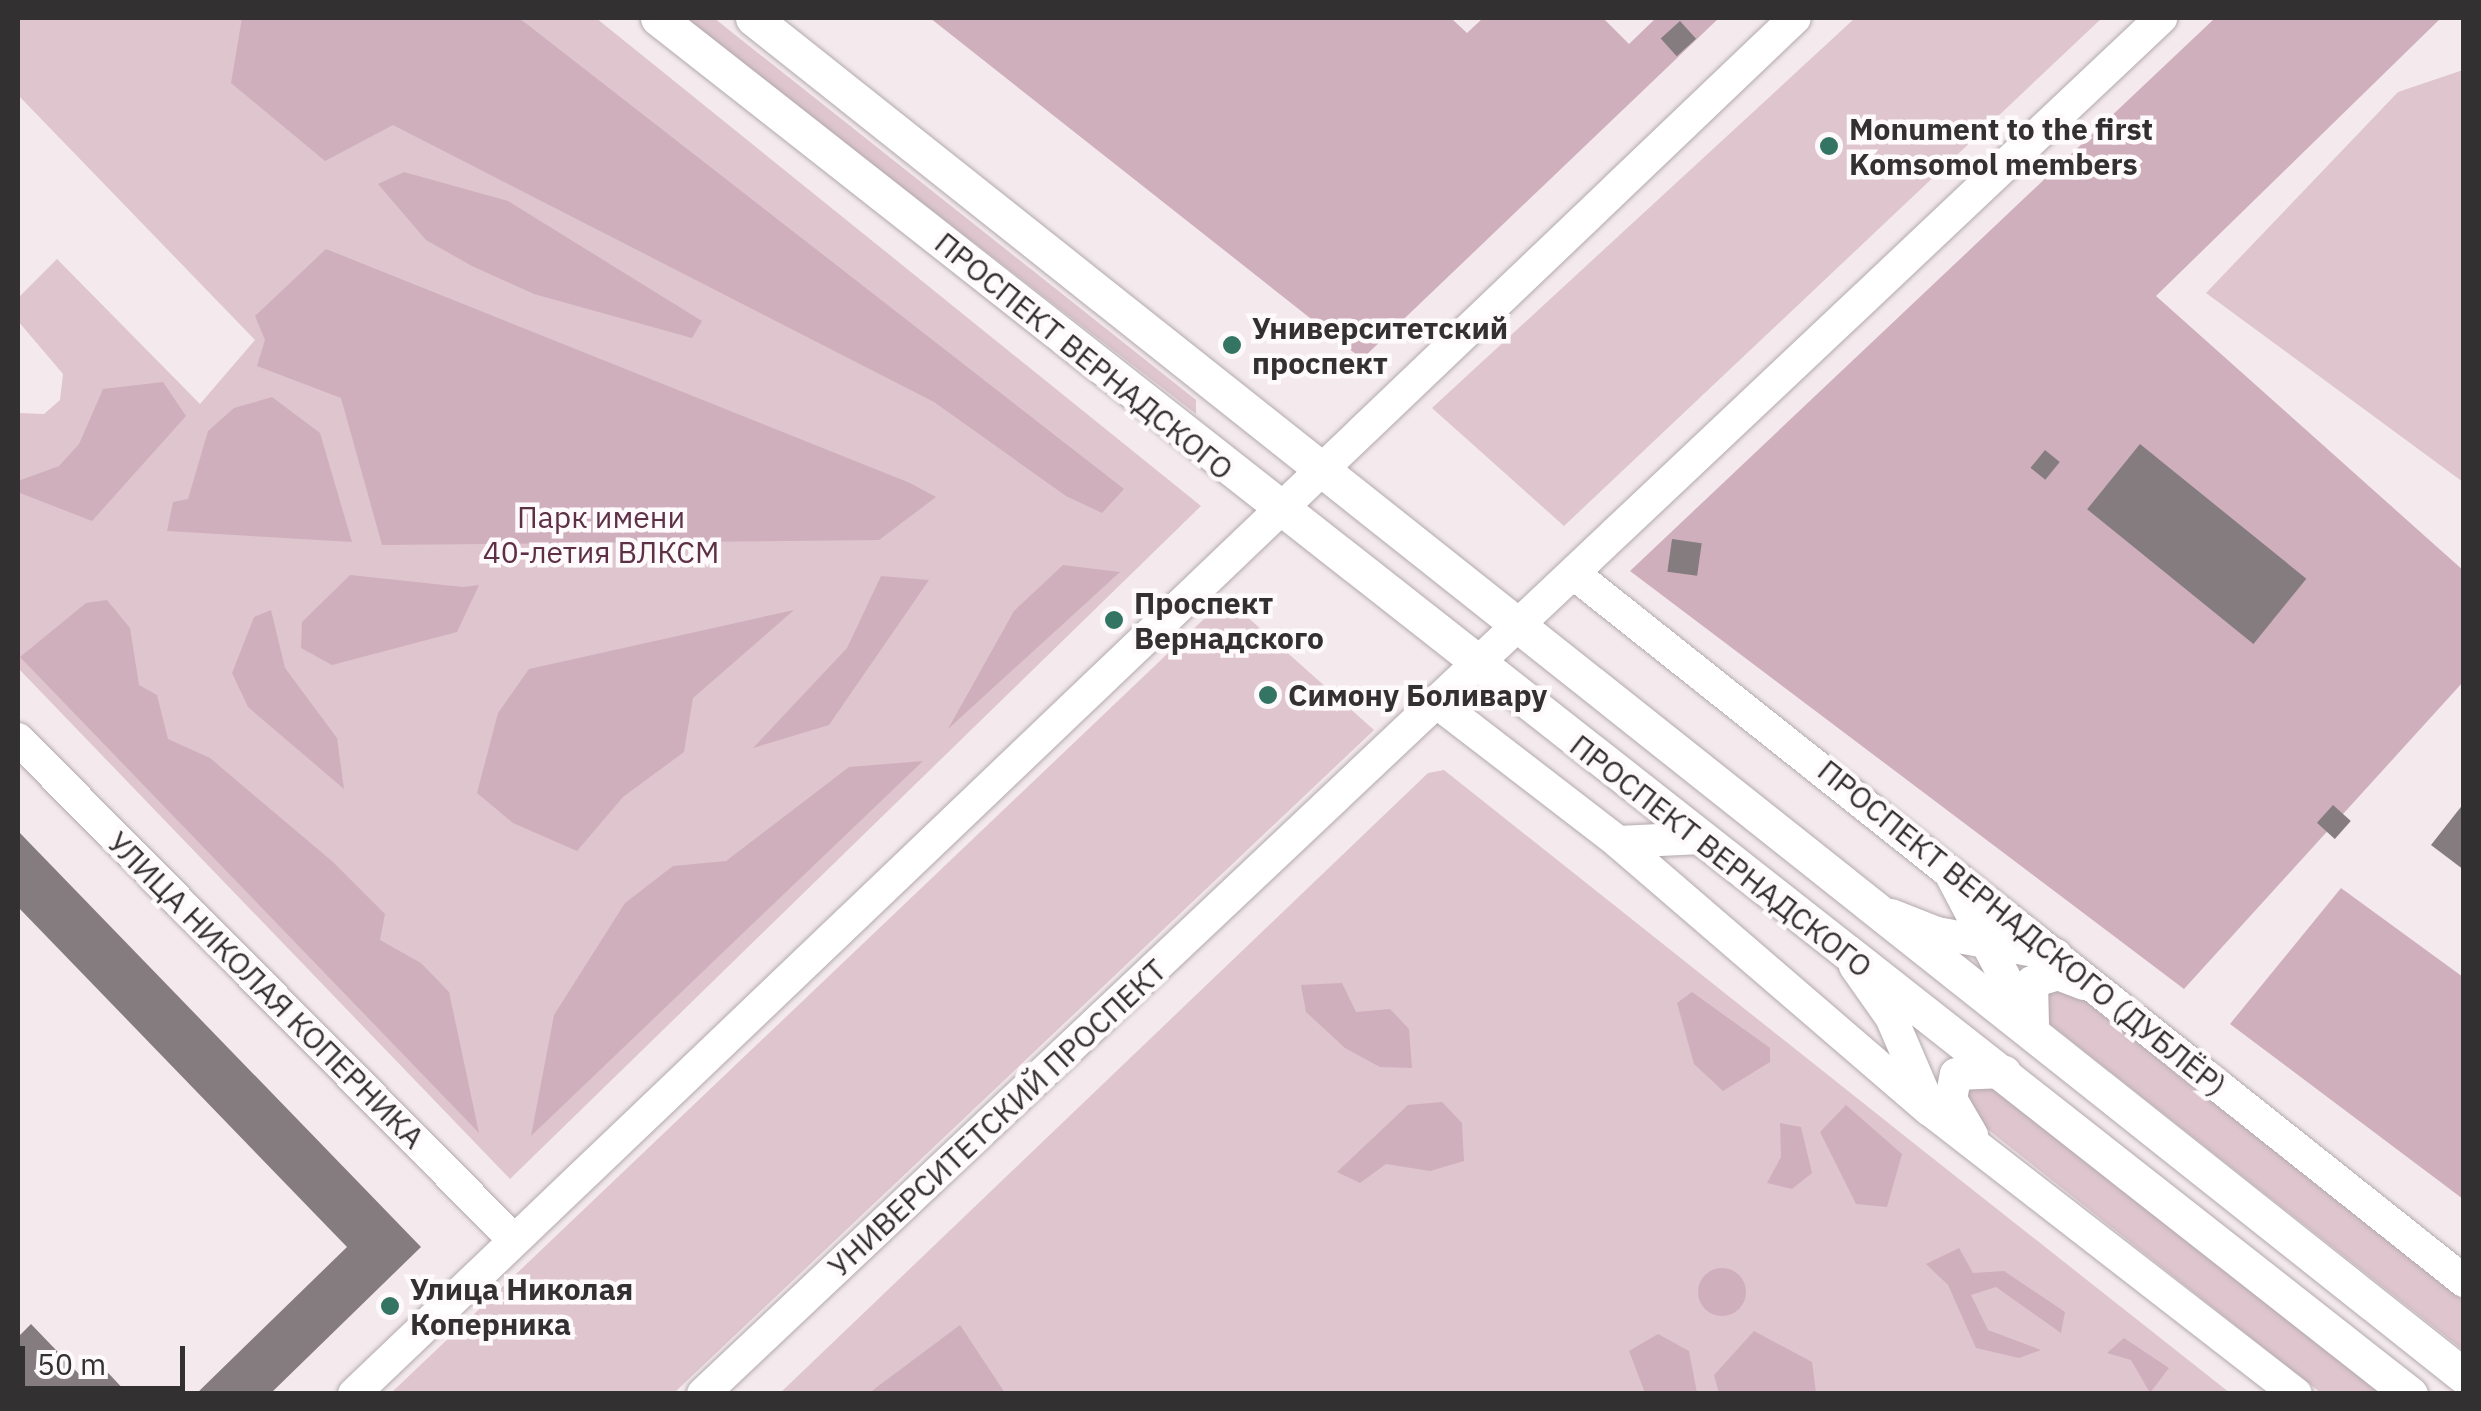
<!DOCTYPE html>
<html>
<head>
<meta charset="utf-8">
<style>
  body { margin:0 }
  #map { position:relative; width:2481px; height:1411px; overflow:hidden; background:#f4eaee; font-family:"IBM Plex Sans",sans-serif }
  div>[style] { position:absolute }
  .green>* { inset:0; background:#dec5ce }
  .forest>* { inset:0; background:#d0afbc }
  .round { border-radius:50% }
  .building>* { inset:0; background:#847c7f; transform-origin:0 0 }
  .roads { filter:drop-shadow(0 0 2px #b2a9ad) drop-shadow(0 0 2px #b2a9ad) }
  .secondary>* { height:32px; margin:-16px; padding:0 16px; transform-origin:16px; border-radius:16px; background:#fff }
  .primary>* { height:35px; margin:-17.5px; padding:0 17.5px; transform-origin:17.5px; border-radius:17.5px; background:#fff }
  .dots>* { width:28px; height:28px; translate:-50% -50%; box-sizing:border-box; border:5px solid #fef9fb; border-radius:50% }
  span { translate:-50% -50%; white-space:nowrap; text-align:center; line-height:1.15; -webkit-text-stroke:9px #fef9fb; paint-order:stroke }
  .poi-label { font-size:30px; color:#333031; font-weight:700 }
  .left { translate:0 -50%; text-align:left }
  .street-label { font-size:30px; color:#333031 }
  .park-label { font-size:30px; color:#5e3045 }
  .frame { position:absolute; inset:0; border:20px solid #333031; pointer-events:none }
  .scale { position:absolute; left:20px; top:1346px; width:165px; height:45px; box-sizing:border-box; border:5px solid #333031; border-top:0; padding-left:12px; font-size:30px; line-height:35px; white-space:nowrap; color:#333031; -webkit-text-stroke:8px #fef9fb; paint-order:stroke }
</style>
</head>
<body>
<div id="map">
  <div class="green">
    <div style="clip-path:polygon(18px 18px,596px 18px,1201px 506px,510px 1179px,18px 668px,18px 413px,44px 414px,60px 400px,63px 374px,18px 321px,18px 298px,57px 259px,200px 404px,255px 340px,18px 95px)"></div>
    <div style="clip-path:polygon(683px 18px,714px 18px,1196px 400px,1196px 414px)"></div>
    <div style="clip-path:polygon(1855px 18px,2102px 18px,1564px 526px,1432px 408px)"></div>
    <div style="clip-path:polygon(2463px 70px,2464px 70px,2463px 482px,2206px 293px,2398px 92px)"></div>
    <div style="clip-path:polygon(1226px 598px,1374px 730px,674px 1393px,391px 1393px)"></div>
    <div style="clip-path:polygon(1444px 770px,1916px 1145px,2230px 1393px,779px 1394px,1428px 773px)"></div>
    <div style="clip-path:polygon(2046px 986px,2076px 994px,2463px 1300px,2463px 1350px,2041px 1017px)"></div>
    <div style="clip-path:polygon(1986px 1076px,2389px 1393px,2321px 1393px,1967px 1113px,1966px 1083px)"></div>
  </div>
  <div class="forest">
    <div style="clip-path:polygon(242px 18px,519px 18px,1124px 489px,1102px 513px,1066px 496px,934px 402px,393px 125px,325px 161px,231px 83px)"></div>
    <div style="clip-path:polygon(930px 18px,1451px 18px,1467px 33px,1483px 18px,1603px 18px,1629px 44px,1656px 18px,1719px 18px,1362px 359px)"></div>
    <div style="clip-path:polygon(2215px 18px,2441px 18px,2156px 296px,2464px 571px,2463px 682px,2184px 989px,1630px 571px)"></div>
    <div style="clip-path:polygon(404px 172px,508px 201px,702px 321px,692px 338px,534px 294px,472px 266px,426px 240px,378px 184px)"></div>
    <div style="clip-path:polygon(326px 249px,910px 483px,936px 497px,879px 540px,382px 545px,341px 398px,257px 366px,265px 340px,255px 316px)"></div>
    <div style="clip-path:polygon(163px 382px,186px 416px,92px 521px,20px 493px,18px 481px,59px 466px,79px 444px,103px 389px)"></div>
    <div style="clip-path:polygon(272px 397px,320px 433px,352px 542px,167px 531px,173px 502px,188px 499px,208px 431px,234px 408px)"></div>
    <div style="clip-path:polygon(1063px 565px,1120px 572px,948px 729px,1014px 611px)"></div>
    <div style="clip-path:polygon(350px 575px,463px 587px,479px 585px,457px 632px,332px 665px,301px 648px,302px 622px)"></div>
    <div style="clip-path:polygon(881px 576px,929px 580px,829px 725px,753px 748px,847px 648px)"></div>
    <div style="clip-path:polygon(107px 600px,130px 628px,139px 685px,157px 695px,168px 739px,210px 758px,333px 862px,385px 914px,380px 940px,421px 963px,449px 992px,479px 1133px,20px 657px,86px 603px)"></div>
    <div style="clip-path:polygon(271px 610px,285px 668px,337px 738px,344px 789px,248px 707px,232px 673px,254px 617px)"></div>
    <div style="clip-path:polygon(794px 610px,693px 698px,684px 752px,623px 797px,577px 851px,513px 823px,477px 793px,498px 713px,529px 669px)"></div>
    <div style="clip-path:polygon(923px 761px,531px 1136px,554px 1015px,625px 903px,673px 866px,726px 861px,849px 767px)"></div>
    <div style="clip-path:polygon(2341px 888px,2463px 977px,2463px 1199px,2230px 1024px)"></div>
    <div style="clip-path:polygon(1342px 983px,1356px 1012px,1390px 1009px,1409px 1029px,1412px 1068px,1380px 1067px,1345px 1048px,1306px 1012px,1301px 985px)"></div>
    <div style="clip-path:polygon(1692px 992px,1770px 1048px,1770px 1062px,1723px 1091px,1694px 1064px,1677px 1003px)"></div>
    <div style="clip-path:polygon(1442px 1102px,1462px 1123px,1464px 1161px,1430px 1171px,1386px 1164px,1360px 1183px,1337px 1172px,1408px 1105px)"></div>
    <div style="clip-path:polygon(1846px 1105px,1902px 1154px,1887px 1207px,1856px 1204px,1820px 1132px)"></div>
    <div style="clip-path:polygon(1780px 1123px,1801px 1127px,1812px 1173px,1792px 1189px,1767px 1183px,1781px 1157px)"></div>
    <div style="clip-path:polygon(1959px 1248px,1973px 1273px,2004px 1271px,2065px 1312px,2061px 1333px,1996px 1287px,1971px 1295px,1988px 1330px,2041px 1350px,2019px 1358px,1976px 1348px,1948px 1285px,1926px 1264px)"></div>
    <div class="round" style="left:1698px;top:1268px;width:48px;height:48px"></div>
    <div style="clip-path:polygon(960px 1325px,1005px 1393px,869px 1393px)"></div>
    <div style="clip-path:polygon(1754px 1331px,1812px 1362px,1816px 1393px,1719px 1393px,1714px 1375px)"></div>
    <div style="clip-path:polygon(1658px 1334px,1689px 1351px,1697px 1393px,1645px 1393px,1629px 1351px)"></div>
    <div style="clip-path:polygon(2124px 1338px,2169px 1368px,2150px 1393px,2131px 1360px,2107px 1353px)"></div>
  </div>
  <div class="building">
    <div style="left:1680px;top:21px;width:24px;height:26px;rotate:48deg"></div>
    <div style="left:2140px;top:444px;width:214px;height:84px;rotate:39deg"></div>
    <div style="left:2045px;top:450px;width:19px;height:23px;rotate:39deg"></div>
    <div style="left:1672px;top:539px;width:30px;height:33px;rotate:8deg"></div>
    <div style="clip-path:polygon(2464px 803px,2464px 870px,2431px 845px)"></div>
    <div style="left:2333px;top:805px;width:24px;height:24px;rotate:42deg"></div>
    <div style="clip-path:polygon(18px 831px,421px 1247px,270px 1394px,196px 1394px,347px 1247px,18px 907px)"></div>
    <div style="clip-path:polygon(31px 1324px,80px 1375px,96px 1360px,128px 1394px,18px 1394px,18px 1337px)"></div>
  </div>
  <div class="roads">
    <div class="secondary">
      <div style="left:1578px;top:577px;width:1132px;rotate:38.47deg"></div>
      <div style="left:1439px;top:704px;width:226px;rotate:37.6deg"></div>
      <div style="left:1618px;top:842px;width:411px;rotate:40.7deg"></div>
      <div style="left:1930px;top:1110px;width:463px;rotate:37.8deg"></div>
      <div style="left:18px;top:739px;width:705px;rotate:45.29deg"></div>
      <div style="left:1618px;top:842px;width:84px;rotate:-2.7deg"></div>
      <div style="left:1950px;top:873px;width:176px;rotate:62.3deg"></div>
      <div style="left:1891px;top:915px;width:49px;rotate:21.4deg"></div>
      <div style="left:1937px;top:933px;width:121px;rotate:10.5deg"></div>
      <div style="left:1855px;top:966px;width:62px;rotate:54.8deg"></div>
      <div style="left:1891px;top:1017px;width:94px;rotate:66.7deg"></div>
      <div style="left:2033px;top:1024px;width:42px;rotate:-91.4deg"></div>
      <div style="left:2032px;top:982px;width:27px;rotate:-17deg"></div>
      <div style="left:2058px;top:974px;width:28px;rotate:21deg"></div>
      <div style="left:1972px;top:1135px;width:42px;rotate:-120.3deg"></div>
      <div style="left:1951px;top:1099px;width:25px;rotate:-79deg"></div>
      <div style="left:1956px;top:1074px;width:49px;rotate:-2.3deg"></div>
      <div style="left:354px;top:1394px;width:1992px;rotate:-43.68deg"></div>
      <div style="left:703px;top:1394px;width:2005px;rotate:-43.34deg"></div>
    </div>
    <div class="primary">
      <div style="left:658px;top:18px;width:2228px;rotate:38.15deg"></div>
      <div style="left:753px;top:18px;width:2184px;rotate:38.44deg"></div>
    </div>
  </div>
  <div class="dots">
    <div style="left:1829px;top:146px;background:#347463"></div>
    <div style="left:1232px;top:345px;background:#347463"></div>
    <div style="left:1114px;top:620px;background:#347463"></div>
    <div style="left:1268px;top:695px;background:#347463"></div>
    <div style="left:390px;top:1306px;background:#347463"></div>
  </div>
  <div class="poi-label">
    <span class="left" style="left:1849px;top:146px">Monument to the first<br>Komsomol members</span>
    <span class="left" style="left:1252px;top:345px">Университетский<br>проспект</span>
    <span class="left" style="left:1134px;top:620px">Проспект<br>Вернадского</span>
    <span class="left" style="left:1288px;top:695px">Симону Боливару</span>
    <span class="left" style="left:410px;top:1306px">Улица Николая<br>Коперника</span>
  </div>
  <div class="street-label">
    <span style="left:1084px;top:356px;rotate:39deg">ПРОСПЕКТ ВЕРНАДСКОГО</span>
    <span style="left:1721px;top:856px;rotate:38deg">ПРОСПЕКТ ВЕРНАДСКОГО</span>
    <span style="left:2022px;top:928px;rotate:39deg">ПРОСПЕКТ ВЕРНАДСКОГО (ДУБЛЁР)</span>
    <span style="left:266px;top:990px;rotate:45deg">УЛИЦА НИКОЛАЯ КОПЕРНИКА</span>
    <span style="left:997px;top:1118px;rotate:-43deg">УНИВЕРСИТЕТСКИЙ ПРОСПЕКТ</span>
  </div>
  <div class="park-label">
    <span style="left:601px;top:534px">Парк имени<br>40-летия ВЛКСМ</span>
  </div>
  <div class="frame"></div>
  <div class="scale">50 m</div>
</div>
</body>
</html>
